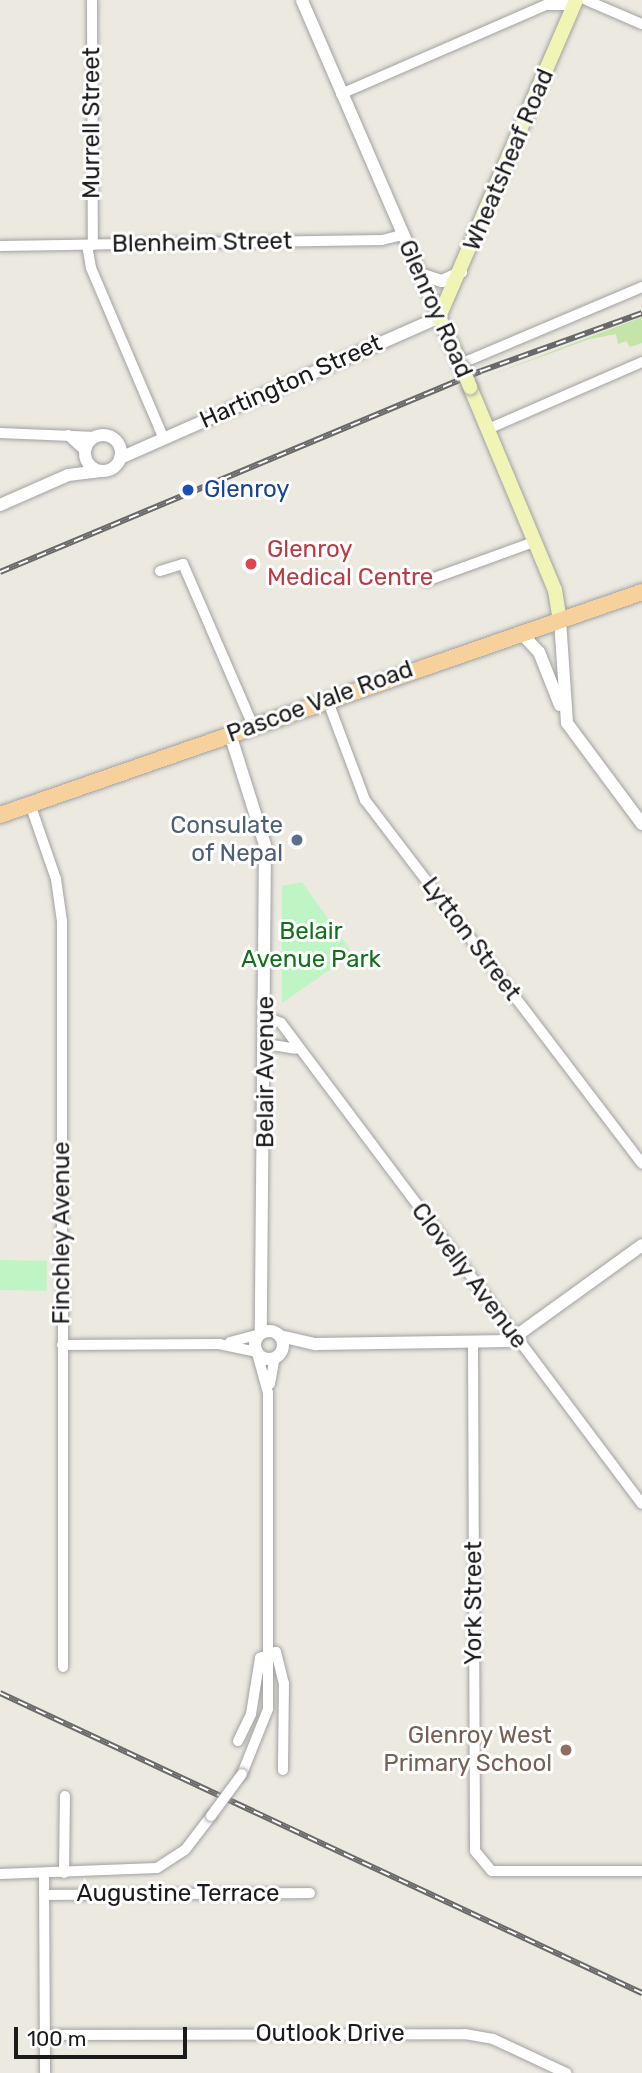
<!DOCTYPE html>
<html>
<head>
<meta charset="utf-8">
<style>
  body { margin:0 }
  #map { position:relative; width:642px; height:2073px; overflow:hidden; background:#ece9e1; font-family:Rubik,sans-serif }
  div>[style] { position:absolute }
  .grass>* { inset:0; background:#c5e4a9 }
  .park>* { inset:0; background:#bff5c4; transform-origin:0 0 }
  .roads { filter:drop-shadow(0 0 2px #a2a2a2) drop-shadow(0 0 2px #a2a2a2) }
  .minor>* { height:10px; margin:-5px; padding:0 5px; transform-origin:5px; border-radius:5px; background:#fff }
  .tertiary>* { height:12px; margin:-6px; padding:0 6px; transform-origin:6px; border-radius:6px; background:#fff }
  .tertiary>.ring { margin:-6px; padding:0; box-sizing:content-box; background:none; border:12px solid #fff; border-radius:50% }
  .secondary>* { height:14px; margin:-7px; padding:0 7px; transform-origin:7px; border-radius:7px; background:#f0f5b6 }
  .primary>* { height:16px; margin:-8px; padding:0 8px; transform-origin:8px; border-radius:8px; background:#f6d19c }
  .rail>* { height:6px; margin-top:-3px; transform-origin:0; background:repeating-linear-gradient(90deg,#fff 0 10px,#696969 0 20px); box-sizing:border-box; border-block:2px solid #696969 }
  .bridges { filter:drop-shadow(0 0 2px #a2a2a2) drop-shadow(0 0 2px #a2a2a2) }
  .minor-bridge>* { height:10px; margin:-5px; padding:0 5px; transform-origin:5px; border-radius:5px; background:#fff }
  .secondary-bridge>* { height:14px; margin:-7px; padding:0 7px; transform-origin:7px; border-radius:7px; background:#f0f5b6 }
  .dots>* { width:19px; height:19px; translate:-50% -50%; box-sizing:border-box; border:4px solid #fff; border-radius:50% }
  span { translate:-50% -50%; white-space:nowrap; text-align:center; line-height:1.15; -webkit-text-stroke:6px #fff; paint-order:stroke }
  .street-label { font-size:24px; color:#1b1b1b }
  .transit-label { font-size:24px; color:#164399 }
  .left { translate:0 -50%; text-align:left }
  .health-label { font-size:24px; color:#be3a42 }
  .service-label { font-size:24px; color:#4e5e75 }
  .right { translate:-100% -50%; text-align:right }
  .park-label { font-size:24px; color:#11711b }
  .education-label { font-size:24px; color:#785e54 }
  .scale { position:absolute; left:14px; top:2027px; width:173px; height:32px; box-sizing:border-box; border:4px solid #1b1b1b; border-top:0; padding-left:9px; font-size:21px; line-height:24px; white-space:nowrap; color:#1b1b1b; -webkit-text-stroke:5px #fff; paint-order:stroke }
</style>
</head>
<body>
<div id="map">
  <div class="grass">
    <div style="clip-path:polygon(642px 317px,642px 343px,630px 347px,626px 341px,618px 344px,616px 334px,590px 339px,485px 377px)"></div>
  </div>
  <div class="park">
    <div style="clip-path:polygon(302px 882px,353px 954px,282px 1003px,282px 886px)"></div>
    <div style="left:0;top:1260px;width:47px;height:30px;rotate:1deg"></div>
  </div>
  <div class="roads">
    <div class="minor">
      <div style="left:92px;top:0;width:245px;rotate:89.8deg"></div>
      <div style="left:586px;top:0;width:61px;rotate:23.2deg"></div>
      <div style="left:341px;top:94px;width:223px;rotate:-23.5deg"></div>
      <div style="left:546px;top:5px;width:27px"></div>
      <div style="left:87px;top:245px;width:23px;rotate:80deg"></div>
      <div style="left:91px;top:268px;width:184px;rotate:66.9deg"></div>
      <div style="left:0;top:246px;width:382px;rotate:-0.9deg"></div>
      <div style="left:382px;top:240px;width:21px;rotate:-14deg"></div>
      <div style="left:460px;top:364px;width:198px;rotate:-22.9deg"></div>
      <div style="left:488px;top:429px;width:168px;rotate:-23.5deg"></div>
      <div style="left:0;top:433px;width:96px;rotate:2.4deg"></div>
      <div style="left:68px;top:435px;width:23px;rotate:43deg"></div>
      <div style="left:160px;top:571px;width:24px;rotate:-17deg"></div>
      <div style="left:183px;top:564px;width:176px;rotate:66.6deg"></div>
      <div style="left:426px;top:581px;width:115px;rotate:-19.9deg"></div>
      <div style="left:327px;top:699px;width:108px;rotate:69.4deg"></div>
      <div style="left:365px;top:800px;width:457px;rotate:52.7deg"></div>
      <div style="left:30px;top:804px;width:79px;rotate:70.9deg"></div>
      <div style="left:56px;top:879px;width:42px;rotate:81.9deg"></div>
      <div style="left:62px;top:921px;width:746px;rotate:89.92deg"></div>
      <div style="left:266px;top:1017px;width:16px;rotate:22deg"></div>
      <div style="left:281px;top:1023px;width:601px;rotate:53.11deg"></div>
      <div style="left:266px;top:1044px;width:30px;rotate:9deg"></div>
      <div style="left:230px;top:1342px;width:31px;rotate:-15deg"></div>
      <div style="left:473px;top:1342px;width:509px;rotate:89.77deg"></div>
      <div style="left:475px;top:1851px;width:26px;rotate:50deg"></div>
      <div style="left:492px;top:1871px;width:150px"></div>
      <div style="left:62px;top:1345px;width:157px;rotate:-0.4deg"></div>
      <div style="left:219px;top:1344px;width:39px;rotate:12deg"></div>
      <div style="left:270px;top:1384px;width:27px;rotate:-80deg"></div>
      <div style="left:238px;top:1741px;width:30px;rotate:-64deg"></div>
      <div style="left:251px;top:1714px;width:57px;rotate:-80.9deg"></div>
      <div style="left:260px;top:1658px;width:17px;rotate:-21deg"></div>
      <div style="left:276px;top:1652px;width:32px;rotate:76deg"></div>
      <div style="left:284px;top:1683px;width:87px;rotate:90.7deg"></div>
      <div style="left:242px;top:1774px;width:70px;rotate:-68.2deg"></div>
      <div style="left:268px;top:1709px;width:316px;rotate:-90deg"></div>
      <div style="left:268px;top:1393px;width:41px;rotate:-105.4deg"></div>
      <div style="left:44px;top:1873px;width:200px;rotate:89.7deg"></div>
      <div style="left:64px;top:1873px;width:77px;rotate:-89.3deg"></div>
      <div style="left:0;top:1874px;width:157px;rotate:-2.2deg"></div>
      <div style="left:157px;top:1868px;width:33px;rotate:-33deg"></div>
      <div style="left:185px;top:1850px;width:43px;rotate:-52.6deg"></div>
      <div style="left:45px;top:1895px;width:265px;rotate:-0.4deg"></div>
      <div style="left:45px;top:2035px;width:420px;rotate:-0.1deg"></div>
      <div style="left:465px;top:2034px;width:28px;rotate:10deg"></div>
      <div style="left:493px;top:2039px;width:81px;rotate:25deg"></div>
    </div>
    <div class="tertiary">
      <div style="left:420px;top:274px;width:23px;rotate:18deg"></div>
      <div style="left:442px;top:281px;width:21px;rotate:-25deg"></div>
      <div class="ring" style="left:85px;top:435px;width:24px;height:24px"></div>
      <div style="left:120px;top:458px;width:349px;rotate:-23.8deg"></div>
      <div style="left:439px;top:317px;width:345px;rotate:-113.4deg"></div>
      <div style="left:0;top:505px;width:74px;rotate:-23.8deg"></div>
      <div style="left:68px;top:475px;width:31px;rotate:-7deg"></div>
      <div style="left:560px;top:620px;width:103px;rotate:86.1deg"></div>
      <div style="left:567px;top:723px;width:126px;rotate:53.4deg"></div>
      <div style="left:521px;top:633px;width:26px;rotate:47deg"></div>
      <div style="left:539px;top:652px;width:57px;rotate:68.4deg"></div>
      <div style="left:230px;top:734px;width:116px;rotate:72.5deg"></div>
      <div style="left:265px;top:845px;width:488px;rotate:90.5deg"></div>
      <div class="ring" style="left:255px;top:1331px;width:16px;height:16px"></div>
      <div style="left:280px;top:1336px;width:37px;rotate:13deg"></div>
      <div style="left:316px;top:1344px;width:193px;rotate:-0.9deg"></div>
      <div style="left:509px;top:1341px;width:164px;rotate:-35.8deg"></div>
    </div>
    <div class="secondary">
      <div style="left:462px;top:367px;width:55px;rotate:-114.7deg"></div>
      <div style="left:439px;top:317px;width:345px;rotate:-66.6deg"></div>
      <div style="left:470px;top:387px;width:220px;rotate:67.3deg"></div>
      <div style="left:555px;top:590px;width:30px;rotate:81deg"></div>
    </div>
    <div class="primary">
      <div style="left:0;top:815px;width:680px;rotate:-19.15deg"></div>
    </div>
  </div>
  <div class="rail">
    <div style="left:0;top:572px;width:521px;rotate:-22.68deg"></div>
    <div style="left:481px;top:371px;width:171px;rotate:-19.8deg"></div>
    <div style="left:0;top:1693px;width:709px;rotate:25.05deg"></div>
  </div>
  <div class="bridges">
    <div class="minor-bridge">
      <div style="left:211px;top:1816px;width:52px;rotate:-53.6deg"></div>
    </div>
    <div class="secondary-bridge">
      <div style="left:462px;top:367px;width:22px;rotate:68deg"></div>
    </div>
  </div>
  <div class="dots">
    <div style="left:188px;top:490px;background:#1a4fb4"></div>
    <div style="left:251px;top:564px;background:#e0444e"></div>
    <div style="left:297px;top:840px;background:#5c6f8a"></div>
    <div style="left:566px;top:1750px;background:#8d6e63"></div>
  </div>
  <div class="street-label">
    <span style="left:92px;top:123px;rotate:-90deg">Murrell Street</span>
    <span style="left:509px;top:160px;rotate:-67deg">Wheatsheaf Road</span>
    <span style="left:202px;top:243px;rotate:-1deg">Blenheim Street</span>
    <span style="left:435px;top:309px;rotate:66deg">Glenroy Road</span>
    <span style="left:291px;top:382px;rotate:-24deg">Hartington Street</span>
    <span style="left:320px;top:702px;rotate:-20deg">Pascoe Vale Road</span>
    <span style="left:471px;top:939px;rotate:53deg">Lytton Street</span>
    <span style="left:266px;top:1072px;rotate:-90deg">Belair Avenue</span>
    <span style="left:62px;top:1233px;rotate:-90deg">Finchley Avenue</span>
    <span style="left:469px;top:1276px;rotate:53deg">Clovelly Avenue</span>
    <span style="left:474px;top:1603px;rotate:-90deg">York Street</span>
    <span style="left:178px;top:1894px">Augustine Terrace</span>
    <span style="left:330px;top:2034px">Outlook Drive</span>
  </div>
  <div class="transit-label">
    <span class="left" style="left:204px;top:490px">Glenroy</span>
  </div>
  <div class="health-label">
    <span class="left" style="left:267px;top:564px">Glenroy<br>Medical Centre</span>
  </div>
  <div class="service-label">
    <span class="right" style="left:283px;top:840px">Consulate<br>of Nepal</span>
  </div>
  <div class="park-label">
    <span style="left:311px;top:946px">Belair<br>Avenue Park</span>
  </div>
  <div class="education-label">
    <span class="right" style="left:552px;top:1750px">Glenroy West<br>Primary School</span>
  </div>
  <div class="scale">100 m</div>
</div>
</body>
</html>
